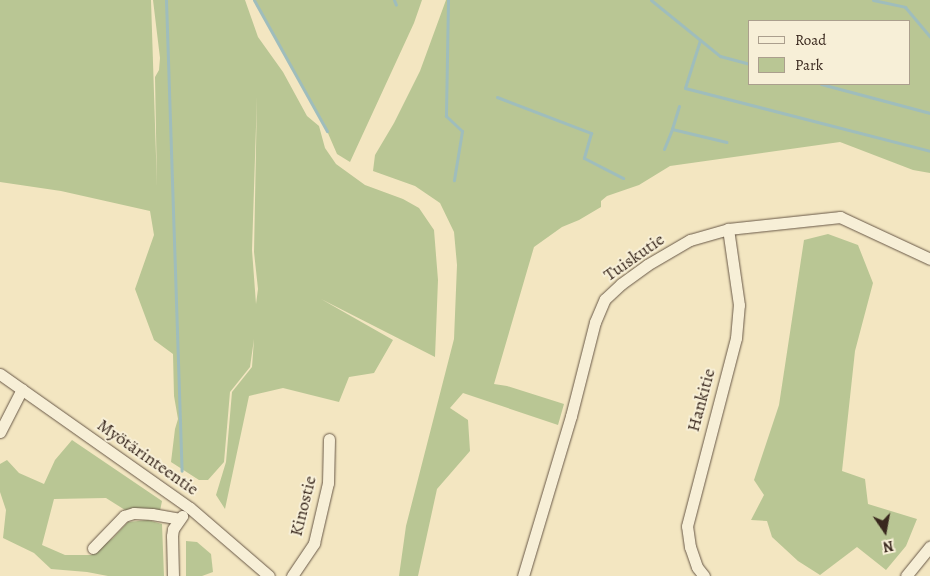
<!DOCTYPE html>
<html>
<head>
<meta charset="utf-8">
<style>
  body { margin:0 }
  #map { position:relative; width:930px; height:576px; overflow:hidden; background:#f3e6c1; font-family:Alegreya,serif }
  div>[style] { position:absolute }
  .green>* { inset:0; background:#b9c694 }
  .stream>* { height:3px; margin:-1.5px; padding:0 1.5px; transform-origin:1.5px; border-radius:1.5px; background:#9fbdbc }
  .roads { filter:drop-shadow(0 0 1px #685847) drop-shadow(0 0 1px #685847) }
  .minor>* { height:11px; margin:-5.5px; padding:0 5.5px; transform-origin:5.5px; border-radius:5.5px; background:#f7efd7 }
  span { translate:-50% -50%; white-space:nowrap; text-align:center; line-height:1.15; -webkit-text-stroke:4px #f7efd7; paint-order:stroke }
  .street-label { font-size:18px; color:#39281e }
  .legend { position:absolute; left:748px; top:20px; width:162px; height:65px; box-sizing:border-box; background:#f7efd7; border:1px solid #ab9f8d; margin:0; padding:6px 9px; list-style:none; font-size:15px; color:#39281e }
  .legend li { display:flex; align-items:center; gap:10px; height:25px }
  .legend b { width:25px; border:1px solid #ab9f8d }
  .north { position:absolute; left:860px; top:506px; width:50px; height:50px; -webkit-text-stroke:4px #f7efd7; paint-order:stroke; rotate:168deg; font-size:14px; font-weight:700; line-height:20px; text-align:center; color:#39281e }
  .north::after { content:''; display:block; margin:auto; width:18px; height:22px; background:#39281e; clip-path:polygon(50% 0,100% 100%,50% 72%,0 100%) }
</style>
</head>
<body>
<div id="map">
  <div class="green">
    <div style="clip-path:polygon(evenodd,0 0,151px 0,157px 187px,155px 77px,159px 70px,160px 58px,153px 0,245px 0,258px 37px,283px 72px,307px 116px,319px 126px,325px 148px,336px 164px,365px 185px,403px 199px,419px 208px,434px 230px,438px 280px,435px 357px,321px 299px,393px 340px,374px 373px,349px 377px,339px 402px,283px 388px,249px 396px,225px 509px,216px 495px,226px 462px,232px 392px,252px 367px,254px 339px,250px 367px,230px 392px,224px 462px,208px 480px,199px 480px,171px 462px,175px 429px,178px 419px,174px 396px,173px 354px,154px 340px,135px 289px,154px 235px,150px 211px,61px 191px,0 182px,0 0,257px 96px,254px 252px,258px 289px,256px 304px,252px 250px,257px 96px)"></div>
    <div style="clip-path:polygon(254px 0,422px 0,414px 23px,350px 162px,337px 154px,327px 131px)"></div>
    <div style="clip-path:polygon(evenodd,446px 0,930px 0,930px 173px,913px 170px,840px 142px,670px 166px,639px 185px,607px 196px,601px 201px,601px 207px,579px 220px,562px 227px,534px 247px,494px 384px,507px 386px,564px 404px,558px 425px,463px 393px,450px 408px,468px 420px,470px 451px,437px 489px,418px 576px,399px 576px,406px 526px,454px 339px,457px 265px,454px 232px,440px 203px,415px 186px,373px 171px,375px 155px,394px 123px,420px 71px,446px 0,749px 21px,909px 21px,909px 84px,749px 84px,749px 21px)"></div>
    <div style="clip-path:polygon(828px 234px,858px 245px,873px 283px,855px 351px,842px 471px,865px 479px,868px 504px,917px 519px,906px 546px,886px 570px,857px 547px,820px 575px,798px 561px,772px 537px,767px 521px,751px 520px,764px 495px,754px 480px,779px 405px,804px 240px)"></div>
    <div style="clip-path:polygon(72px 440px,162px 501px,160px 511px,125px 510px,106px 498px,54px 499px,42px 545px,65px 555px,91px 555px,113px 538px,128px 522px,148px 520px,162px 524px,164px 576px,108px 576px,87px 572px,51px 569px,34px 553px,3px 538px,6px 510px,0 492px,0 464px,7px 460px,19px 473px,44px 484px,55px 460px)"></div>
    <div style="clip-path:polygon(186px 541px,197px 542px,211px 554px,213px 572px,202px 576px,186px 576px)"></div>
  </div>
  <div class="stream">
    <div style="left:166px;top:0;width:471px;rotate:88.1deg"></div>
    <div style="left:254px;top:0;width:150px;rotate:60.9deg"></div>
    <div style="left:394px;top:0;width:5px;rotate:68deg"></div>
    <div style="left:448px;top:0;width:116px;rotate:91deg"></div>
    <div style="left:446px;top:116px;width:22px;rotate:43deg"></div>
    <div style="left:462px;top:131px;width:50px;rotate:99.3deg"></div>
    <div style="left:651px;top:0;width:89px;rotate:39.1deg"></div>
    <div style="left:720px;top:56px;width:30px;rotate:15deg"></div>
    <div style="left:873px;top:0;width:33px;rotate:12deg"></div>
    <div style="left:905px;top:7px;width:39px;rotate:50deg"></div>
    <div style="left:700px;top:40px;width:50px;rotate:107.4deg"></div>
    <div style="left:685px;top:88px;width:253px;rotate:14.4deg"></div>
    <div style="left:821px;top:84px;width:113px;rotate:14.9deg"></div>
    <div style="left:497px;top:97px;width:101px;rotate:21deg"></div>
    <div style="left:591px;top:133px;width:26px;rotate:106deg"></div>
    <div style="left:584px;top:158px;width:44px;rotate:27.1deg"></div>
    <div style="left:672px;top:129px;width:24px;rotate:-73deg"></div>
    <div style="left:664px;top:149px;width:22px;rotate:-68deg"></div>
    <div style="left:672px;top:129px;width:56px;rotate:13.5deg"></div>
  </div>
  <div class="roads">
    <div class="minor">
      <div style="left:0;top:374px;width:232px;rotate:35.2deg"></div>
      <div style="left:190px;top:508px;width:104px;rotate:40.7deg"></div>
      <div style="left:0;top:432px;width:48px;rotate:-62.9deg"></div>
      <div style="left:93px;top:548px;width:45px;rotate:-45.9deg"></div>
      <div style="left:124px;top:516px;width:10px;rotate:-17deg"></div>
      <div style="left:134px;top:513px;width:18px;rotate:3deg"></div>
      <div style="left:152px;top:514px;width:27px;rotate:10deg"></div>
      <div style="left:173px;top:576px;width:40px;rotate:-91.4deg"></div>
      <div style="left:172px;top:536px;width:7px;rotate:-82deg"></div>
      <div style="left:173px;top:529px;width:16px;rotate:-55deg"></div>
      <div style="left:292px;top:576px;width:40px;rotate:-56deg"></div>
      <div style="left:314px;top:543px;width:62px;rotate:-76.9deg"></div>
      <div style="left:328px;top:483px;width:44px;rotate:-88.7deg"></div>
      <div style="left:523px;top:576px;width:167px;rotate:-73.3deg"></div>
      <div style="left:571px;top:416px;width:97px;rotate:-75.7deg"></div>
      <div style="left:595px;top:322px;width:25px;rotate:-67deg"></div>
      <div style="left:605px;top:299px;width:22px;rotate:-43deg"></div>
      <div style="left:621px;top:284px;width:32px;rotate:-36deg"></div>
      <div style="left:647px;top:265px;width:50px;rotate:-30.2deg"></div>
      <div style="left:690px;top:240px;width:40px;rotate:-16deg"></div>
      <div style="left:728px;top:229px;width:113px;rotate:-6.1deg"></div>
      <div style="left:840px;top:217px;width:99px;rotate:25deg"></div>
      <div style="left:704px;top:576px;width:11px;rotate:-128deg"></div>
      <div style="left:697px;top:567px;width:21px;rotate:-109deg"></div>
      <div style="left:690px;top:547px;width:21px;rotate:-98deg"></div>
      <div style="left:687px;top:526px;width:194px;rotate:-75.4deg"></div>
      <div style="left:736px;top:338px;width:33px;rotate:-85deg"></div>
      <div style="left:739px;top:305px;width:77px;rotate:-98.2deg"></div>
      <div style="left:906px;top:576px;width:38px;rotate:-51deg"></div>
    </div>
  </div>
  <div class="street-label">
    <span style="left:634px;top:257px;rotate:-35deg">Tuiskutie</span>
    <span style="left:701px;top:400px;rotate:-75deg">Hankitie</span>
    <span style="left:148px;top:457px;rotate:35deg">Myötärinteentie</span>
    <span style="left:303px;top:506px;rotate:-76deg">Kinostie</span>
  </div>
  <ul class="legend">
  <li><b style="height:6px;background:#f7efd7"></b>Road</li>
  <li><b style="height:14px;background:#b9c694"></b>Park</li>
  </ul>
  <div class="north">N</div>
</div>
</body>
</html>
